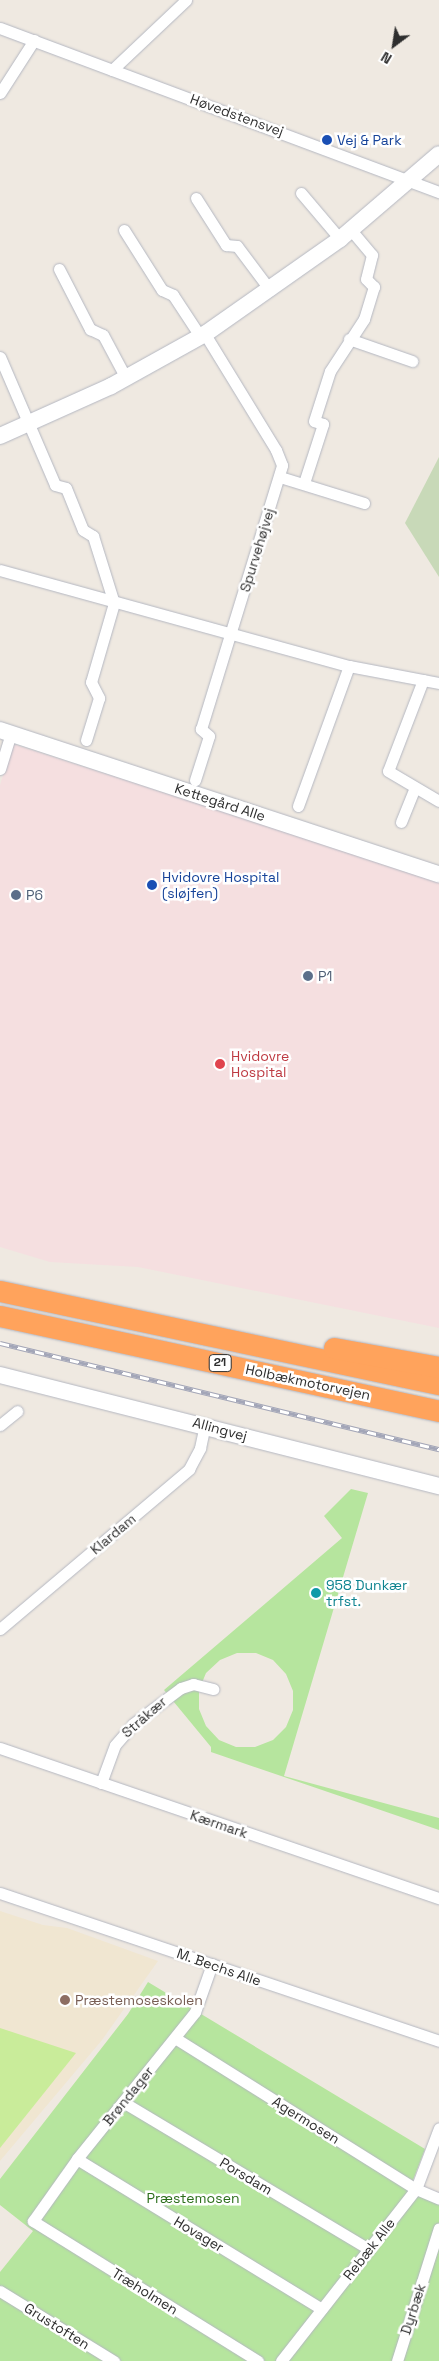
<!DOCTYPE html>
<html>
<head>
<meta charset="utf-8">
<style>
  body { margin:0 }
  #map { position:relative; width:439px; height:2361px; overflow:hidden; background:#efe9e1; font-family:"Space Grotesk",sans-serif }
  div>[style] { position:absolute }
  .education>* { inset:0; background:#f0e6d1 }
  .medical>* { inset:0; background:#f5dfe0 }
  .green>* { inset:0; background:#b6e59e }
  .cemetery>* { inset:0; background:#c8d9b8 }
  .pitch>* { inset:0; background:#c9ec9a }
  .roads { filter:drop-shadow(0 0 1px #b4b7c1) drop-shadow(0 0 1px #b4b7c1) }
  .street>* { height:11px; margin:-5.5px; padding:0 5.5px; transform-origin:5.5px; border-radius:5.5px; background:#fff }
  .secondary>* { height:16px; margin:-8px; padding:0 8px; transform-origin:8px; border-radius:8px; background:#fff }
  .highway>* { height:21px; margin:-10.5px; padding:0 10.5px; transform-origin:10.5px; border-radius:10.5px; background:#ffa35c }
  .rail>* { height:5px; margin-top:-2.5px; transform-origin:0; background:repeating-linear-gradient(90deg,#fff 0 9px,#a3a6b8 0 18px); box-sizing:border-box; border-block:1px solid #a3a6b8 }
  .dots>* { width:14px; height:14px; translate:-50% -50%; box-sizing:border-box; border:2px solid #fff; border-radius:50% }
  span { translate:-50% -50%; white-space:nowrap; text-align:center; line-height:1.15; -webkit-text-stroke:5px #fff; paint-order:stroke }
  .shield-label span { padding:1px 4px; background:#fff; border:1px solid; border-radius:4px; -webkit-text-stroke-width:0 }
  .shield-label { font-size:12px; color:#2e2e2e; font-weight:700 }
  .street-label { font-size:14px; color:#2e2e2e }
  .transit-label { font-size:14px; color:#164399 }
  .left { translate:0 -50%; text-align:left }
  .service-label { font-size:14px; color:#4e5e75 }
  .health-label { font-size:14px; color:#be3a42 }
  .culture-label { font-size:14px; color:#0d838f }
  .education-label { font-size:14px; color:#785e54 }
  .park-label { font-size:14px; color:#2c6e1b }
  .north { position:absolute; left:369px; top:20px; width:50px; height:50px; -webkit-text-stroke:4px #fff; paint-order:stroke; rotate:211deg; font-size:14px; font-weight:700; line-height:20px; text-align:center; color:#2e2e2e }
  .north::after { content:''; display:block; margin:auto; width:18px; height:22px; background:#2e2e2e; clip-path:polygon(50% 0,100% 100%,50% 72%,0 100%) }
</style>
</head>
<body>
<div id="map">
  <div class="education">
    <div style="clip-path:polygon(0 1911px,43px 1925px,67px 1928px,158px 1961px,102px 2040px,0 2161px)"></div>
  </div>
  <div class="medical">
    <div style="clip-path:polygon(13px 744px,439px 881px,439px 1328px,138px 1267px,50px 1262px,0 1247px,0 785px)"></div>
  </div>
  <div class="green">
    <div style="clip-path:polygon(evenodd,351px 1489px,368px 1493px,284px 1776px,439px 1818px,439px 1830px,211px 1752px,211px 1747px,164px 1690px,342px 1538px,324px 1516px,351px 1489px,237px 1653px,256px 1653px,273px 1660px,286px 1674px,293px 1691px,293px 1710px,286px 1727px,273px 1740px,255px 1747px,236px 1747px,219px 1740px,206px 1726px,199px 1709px,199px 1690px,206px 1673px,220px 1660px,237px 1653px)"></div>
    <div style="clip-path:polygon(148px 1982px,425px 2149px,410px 2188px,439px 2201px,439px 2361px,0 2361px,0 2272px,33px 2231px,0 2205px,0 2179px,128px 2014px)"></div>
  </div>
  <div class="cemetery">
    <div style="clip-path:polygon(439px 457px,439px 577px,405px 523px)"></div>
  </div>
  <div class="pitch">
    <div style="clip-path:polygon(0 2028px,76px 2053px,0 2148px)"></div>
  </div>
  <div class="roads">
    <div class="street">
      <div style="left:0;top:28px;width:469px;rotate:20.5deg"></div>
      <div style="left:112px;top:70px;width:102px;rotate:-43.4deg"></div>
      <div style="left:0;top:93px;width:63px;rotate:-57.3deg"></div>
      <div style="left:301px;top:193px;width:60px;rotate:49.7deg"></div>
      <div style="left:196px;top:198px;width:56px;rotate:57.4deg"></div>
      <div style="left:226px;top:245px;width:11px;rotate:5deg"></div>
      <div style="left:237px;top:246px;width:55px;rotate:53.1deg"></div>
      <div style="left:124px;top:230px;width:71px;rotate:57.7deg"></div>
      <div style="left:162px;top:290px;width:12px;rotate:24deg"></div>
      <div style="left:173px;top:295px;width:49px;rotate:56.6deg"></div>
      <div style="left:59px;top:269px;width:68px;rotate:62.7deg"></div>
      <div style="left:90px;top:329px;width:14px;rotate:25deg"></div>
      <div style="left:103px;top:335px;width:49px;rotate:61.9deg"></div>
      <div style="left:349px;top:339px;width:67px;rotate:19.2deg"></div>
      <div style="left:0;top:357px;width:139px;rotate:66.7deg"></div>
      <div style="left:55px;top:485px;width:11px;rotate:15deg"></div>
      <div style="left:66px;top:488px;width:45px;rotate:68deg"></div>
      <div style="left:83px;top:530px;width:12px;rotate:31deg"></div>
      <div style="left:93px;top:536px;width:70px;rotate:72.6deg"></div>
      <div style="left:114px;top:603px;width:82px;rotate:106.2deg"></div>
      <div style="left:91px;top:682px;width:18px;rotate:63deg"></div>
      <div style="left:99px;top:698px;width:44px;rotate:107.2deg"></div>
      <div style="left:280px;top:477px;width:88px;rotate:17.2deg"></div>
      <div style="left:304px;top:483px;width:62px;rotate:-72.1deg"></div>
      <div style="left:323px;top:424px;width:9px;rotate:-162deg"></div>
      <div style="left:314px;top:421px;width:52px;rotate:-72.3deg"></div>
      <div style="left:330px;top:371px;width:62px;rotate:-56.8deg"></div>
      <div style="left:364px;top:319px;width:34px;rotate:-73deg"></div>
      <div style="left:374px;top:287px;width:11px;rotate:-135deg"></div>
      <div style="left:366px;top:279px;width:25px;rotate:-76deg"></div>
      <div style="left:372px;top:255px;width:33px;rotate:-130deg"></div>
      <div style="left:0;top:570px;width:362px;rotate:15.4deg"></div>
      <div style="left:349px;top:666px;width:92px;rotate:10.7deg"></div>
      <div style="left:423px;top:680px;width:97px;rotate:111deg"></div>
      <div style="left:388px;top:771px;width:59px;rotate:30.5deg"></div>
      <div style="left:0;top:769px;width:37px;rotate:-73deg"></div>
      <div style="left:195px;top:780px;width:46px;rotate:-72.3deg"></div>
      <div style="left:209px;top:736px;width:11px;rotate:-139deg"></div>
      <div style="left:201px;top:729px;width:276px;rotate:-72.9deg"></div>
      <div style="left:282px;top:465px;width:16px;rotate:-112deg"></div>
      <div style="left:276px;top:450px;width:136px;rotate:-121.5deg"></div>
      <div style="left:298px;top:806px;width:149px;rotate:-70deg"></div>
      <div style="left:401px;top:822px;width:35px;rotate:-68deg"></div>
      <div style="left:0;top:1425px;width:22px;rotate:-39deg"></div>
      <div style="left:0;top:1629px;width:248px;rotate:-40.2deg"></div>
      <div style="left:189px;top:1469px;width:24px;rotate:-62deg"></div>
      <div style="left:200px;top:1448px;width:24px;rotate:-78deg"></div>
      <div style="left:0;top:1748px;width:464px;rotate:18.9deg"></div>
      <div style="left:101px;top:1783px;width:40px;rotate:-69.8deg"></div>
      <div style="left:115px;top:1745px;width:28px;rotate:-49deg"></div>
      <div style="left:133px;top:1724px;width:60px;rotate:-36.9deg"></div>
      <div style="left:181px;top:1688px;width:13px;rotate:-18deg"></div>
      <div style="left:193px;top:1684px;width:21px;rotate:14deg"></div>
      <div style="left:0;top:1893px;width:463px;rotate:18.6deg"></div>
      <div style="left:212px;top:1964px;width:51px;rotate:109.5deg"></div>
      <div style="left:195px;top:2012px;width:189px;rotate:128.8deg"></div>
      <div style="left:77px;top:2159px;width:76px;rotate:125.4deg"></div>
      <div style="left:33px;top:2221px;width:265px;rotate:31.9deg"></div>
      <div style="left:175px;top:2038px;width:284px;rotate:32.1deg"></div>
      <div style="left:416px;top:2189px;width:25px;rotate:23deg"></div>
      <div style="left:123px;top:2102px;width:287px;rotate:30.9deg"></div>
      <div style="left:77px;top:2159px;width:287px;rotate:31.5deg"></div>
      <div style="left:0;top:2291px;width:134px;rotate:31.6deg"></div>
      <div style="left:281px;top:2361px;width:219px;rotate:-51.9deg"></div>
      <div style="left:416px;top:2189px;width:65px;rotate:-69.3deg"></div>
      <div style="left:397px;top:2361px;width:139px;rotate:-72.5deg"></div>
    </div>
    <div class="secondary">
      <div style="left:0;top:436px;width:122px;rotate:-24.2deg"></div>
      <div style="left:111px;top:386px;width:107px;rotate:-29deg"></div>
      <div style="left:205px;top:334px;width:165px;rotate:-35.1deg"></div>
      <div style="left:340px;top:239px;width:130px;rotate:-40.6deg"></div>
      <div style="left:0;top:730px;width:462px;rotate:18.2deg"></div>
      <div style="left:0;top:1375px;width:453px;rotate:14.2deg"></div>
    </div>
    <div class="highway">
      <div style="left:0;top:1291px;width:449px;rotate:12deg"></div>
      <div style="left:0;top:1316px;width:449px;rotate:12.2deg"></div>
      <div style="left:334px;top:1348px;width:107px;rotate:10.3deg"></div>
    </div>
  </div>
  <div class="rail">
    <div style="left:0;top:1343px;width:452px;rotate:13.6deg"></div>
  </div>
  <div class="dots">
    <div style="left:327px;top:140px;background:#1a4fb4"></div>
    <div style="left:152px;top:885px;background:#1a4fb4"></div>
    <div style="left:16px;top:895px;background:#5c6f8a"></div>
    <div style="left:308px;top:976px;background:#5c6f8a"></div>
    <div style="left:220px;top:1064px;background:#e0444e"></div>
    <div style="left:316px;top:1593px;background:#0f9aa8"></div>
    <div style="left:65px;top:2000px;background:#8d6e63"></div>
  </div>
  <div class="shield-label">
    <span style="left:220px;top:1363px">21</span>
  </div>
  <div class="street-label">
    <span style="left:237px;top:115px;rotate:20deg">Høvedstensvej</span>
    <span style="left:257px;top:550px;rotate:-73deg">Spurvehøjvej</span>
    <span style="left:220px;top:802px;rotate:18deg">Kettegård Alle</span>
    <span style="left:308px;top:1382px;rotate:12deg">Holbækmotorvejen</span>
    <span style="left:220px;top:1429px;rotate:15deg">Allingvej</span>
    <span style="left:113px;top:1534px;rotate:-40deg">Klardam</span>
    <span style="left:144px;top:1717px;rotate:-41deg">Stråkær</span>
    <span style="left:219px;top:1824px;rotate:19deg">Kærmark</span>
    <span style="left:219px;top:1967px;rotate:19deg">M. Bechs Alle</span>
    <span style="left:128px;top:2096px;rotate:-51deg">Brøndager</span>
    <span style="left:306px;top:2120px;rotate:32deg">Agermosen</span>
    <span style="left:246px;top:2176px;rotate:31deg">Porsdam</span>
    <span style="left:199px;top:2234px;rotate:31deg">Hovager</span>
    <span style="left:369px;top:2249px;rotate:-52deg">Rebæk Alle</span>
    <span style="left:145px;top:2291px;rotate:32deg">Træholmen</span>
    <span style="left:413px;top:2309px;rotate:-72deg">Dyrbæk</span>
    <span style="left:57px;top:2326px;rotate:32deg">Grustoften</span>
  </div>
  <div class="transit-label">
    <span class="left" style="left:337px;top:140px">Vej &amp; Park</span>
    <span class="left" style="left:162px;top:885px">Hvidovre Hospital<br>(sløjfen)</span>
  </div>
  <div class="service-label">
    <span class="left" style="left:26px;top:895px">P6</span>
    <span class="left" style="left:318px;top:976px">P1</span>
  </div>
  <div class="health-label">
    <span class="left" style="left:231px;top:1064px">Hvidovre<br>Hospital</span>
  </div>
  <div class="culture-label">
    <span class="left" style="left:326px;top:1593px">958 Dunkær<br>trfst.</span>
  </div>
  <div class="education-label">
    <span class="left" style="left:75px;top:2000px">Præstemoseskolen</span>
  </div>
  <div class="park-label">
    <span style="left:193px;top:2198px">Præstemosen</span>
  </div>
  <div class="north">N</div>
</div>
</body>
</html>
